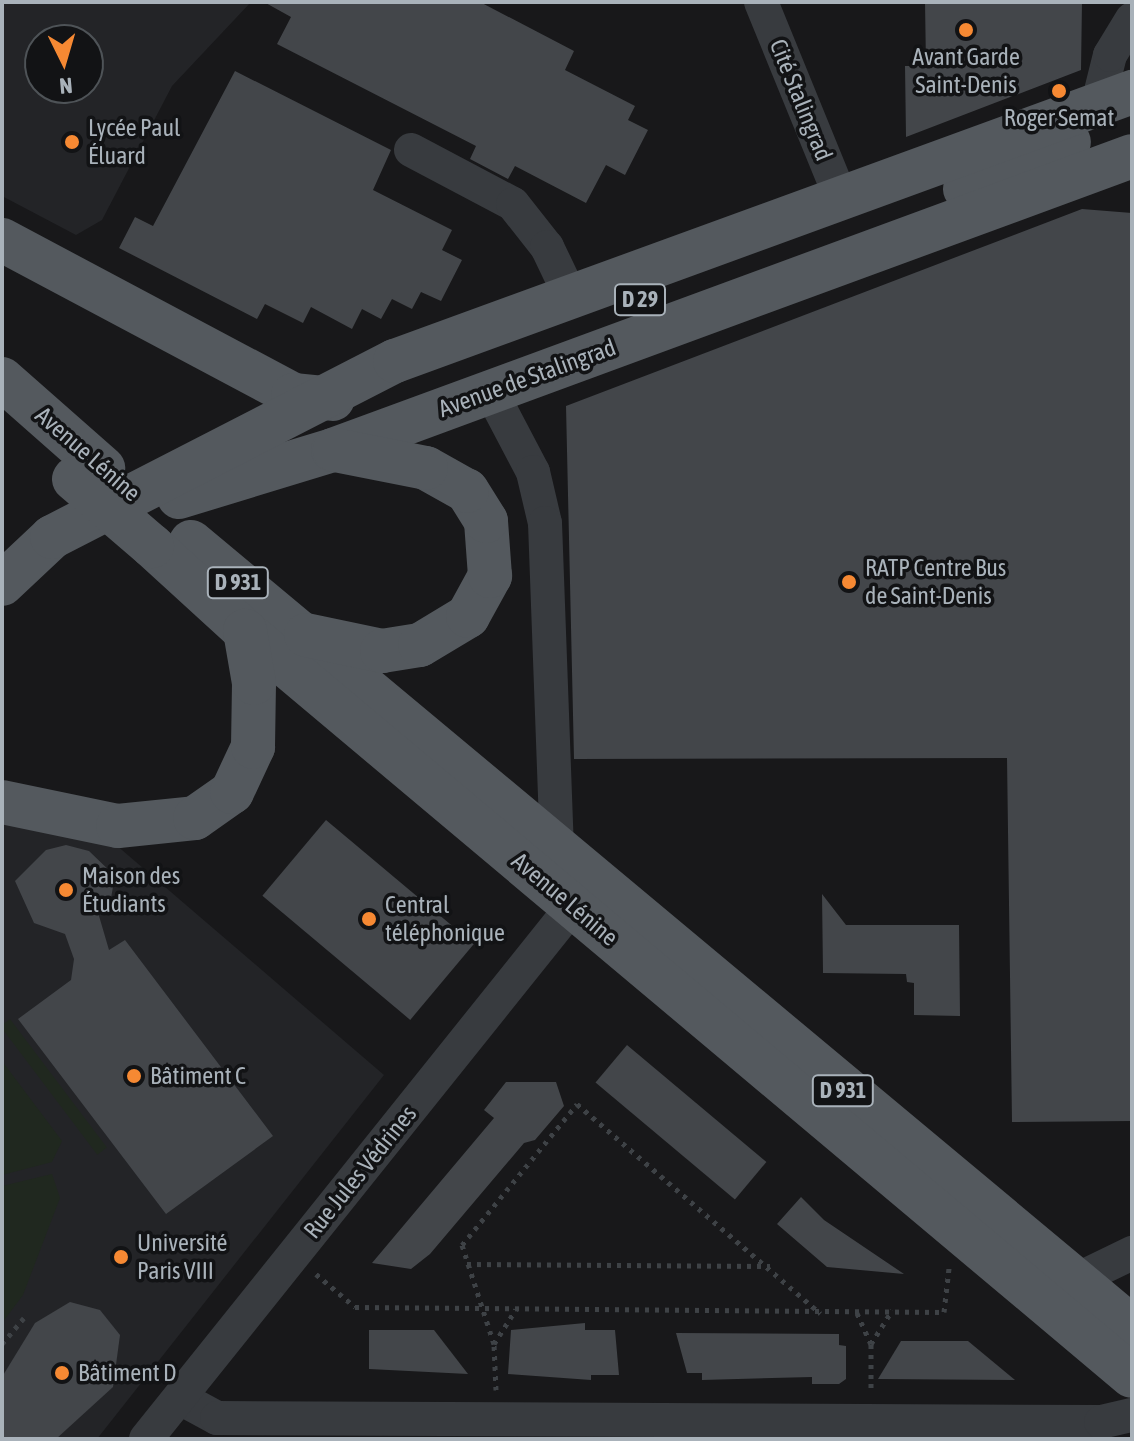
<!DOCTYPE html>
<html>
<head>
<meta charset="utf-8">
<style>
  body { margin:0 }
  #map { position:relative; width:1134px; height:1441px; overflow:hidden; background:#18181a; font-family:"Asap Condensed",sans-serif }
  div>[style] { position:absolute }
  .built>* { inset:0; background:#232427 }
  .green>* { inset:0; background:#20281f; transform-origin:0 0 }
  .building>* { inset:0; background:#43464a; transform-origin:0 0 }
  .path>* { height:5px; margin-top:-2.5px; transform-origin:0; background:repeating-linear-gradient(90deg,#3e4246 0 4px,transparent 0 10px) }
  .minor>* { height:34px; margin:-17px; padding:0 17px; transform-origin:17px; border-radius:17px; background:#383b3f }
  .major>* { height:44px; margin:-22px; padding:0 22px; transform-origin:22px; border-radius:22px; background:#54595e }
  .major-bridge>* { height:44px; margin:-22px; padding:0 22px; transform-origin:22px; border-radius:22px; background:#54595e }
  .dots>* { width:22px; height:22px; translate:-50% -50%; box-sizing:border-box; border:4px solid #121315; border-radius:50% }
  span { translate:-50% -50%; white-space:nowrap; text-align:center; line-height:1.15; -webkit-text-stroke:7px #121315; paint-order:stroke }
  .shield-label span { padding:2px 6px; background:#121315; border:2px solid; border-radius:6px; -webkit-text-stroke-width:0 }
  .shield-label { font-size:22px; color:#a9b2ba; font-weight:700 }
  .poi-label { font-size:24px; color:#a9b2ba }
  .left { translate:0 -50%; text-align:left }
  .street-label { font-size:24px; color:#a9b2ba }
  .frame { position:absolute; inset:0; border:4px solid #a9b2ba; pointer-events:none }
  .north { position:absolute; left:24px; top:24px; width:80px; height:80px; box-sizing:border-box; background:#121315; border:2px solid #4e5357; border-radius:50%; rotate:175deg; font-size:22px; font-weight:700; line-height:32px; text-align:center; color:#a9b2ba }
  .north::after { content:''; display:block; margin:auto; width:28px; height:36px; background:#f68933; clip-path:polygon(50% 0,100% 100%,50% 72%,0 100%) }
</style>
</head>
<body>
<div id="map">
  <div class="built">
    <div style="clip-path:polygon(evenodd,2px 2px,251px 2px,172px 86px,102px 220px,76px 235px,2px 196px,2px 2px,40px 40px,88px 40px,88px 88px,40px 88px,40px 40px)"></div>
    <div style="clip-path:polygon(2px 820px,115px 844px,384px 1075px,97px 1439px,2px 1439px)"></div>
  </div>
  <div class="green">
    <div style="left:10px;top:1019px;width:161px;height:12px;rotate:53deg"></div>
    <div style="clip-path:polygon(2px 1061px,62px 1141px,52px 1162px,2px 1175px)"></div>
    <div style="clip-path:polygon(52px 1174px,60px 1198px,23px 1295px,2px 1323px,2px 1186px)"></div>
  </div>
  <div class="building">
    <div style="clip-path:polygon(264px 2px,480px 2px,574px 51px,565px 70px,635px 106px,628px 120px,648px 130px,625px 175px,606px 165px,586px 203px,515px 166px,508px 179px,470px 159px,476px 146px,277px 44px,291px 17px)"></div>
    <div style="clip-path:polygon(925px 2px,1082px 2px,1081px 70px,906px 137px,905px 66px,926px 66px)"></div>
    <div style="clip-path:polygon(235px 71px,391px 150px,373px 190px,452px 230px,442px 250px,462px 260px,441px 301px,421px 292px,412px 309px,392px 299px,381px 319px,362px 309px,352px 329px,311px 307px,303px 323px,265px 304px,257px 319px,119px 248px,135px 217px,153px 226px)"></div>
    <div style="clip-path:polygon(1082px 209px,1132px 213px,1132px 1121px,1012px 1122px,1007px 758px,574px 759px,566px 406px)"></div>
    <div style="left:326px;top:820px;width:193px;height:99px;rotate:40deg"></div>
    <div style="clip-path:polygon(66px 845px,89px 851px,115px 876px,111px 898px,97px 909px,109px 950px,125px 940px,273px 1136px,166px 1214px,18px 1019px,71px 980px,74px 959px,65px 934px,34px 923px,15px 881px,46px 850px)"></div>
    <div style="clip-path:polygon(822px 894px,846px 925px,959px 925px,960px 1016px,914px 1015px,914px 983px,907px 982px,906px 974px,823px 973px)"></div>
    <div style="left:627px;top:1045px;width:182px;height:49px;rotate:40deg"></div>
    <div style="clip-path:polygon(506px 1082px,556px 1082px,564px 1106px,535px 1140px,524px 1143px,430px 1254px,411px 1269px,372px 1263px,494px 1118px,484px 1110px)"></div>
    <div style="clip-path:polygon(801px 1197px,824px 1220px,904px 1274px,827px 1267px,777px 1224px)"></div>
    <div style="clip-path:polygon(70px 1302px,100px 1310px,120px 1335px,113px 1387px,56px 1439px,2px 1439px,2px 1377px,35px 1323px)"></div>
    <div style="clip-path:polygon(585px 1323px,585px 1330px,615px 1330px,619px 1375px,591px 1375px,591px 1380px,508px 1374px,511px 1330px)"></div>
    <div style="clip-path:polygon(369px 1330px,434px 1330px,468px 1374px,369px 1369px)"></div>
    <div style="clip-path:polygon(676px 1333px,839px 1334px,839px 1345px,846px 1346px,846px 1379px,839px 1384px,812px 1384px,812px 1377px,702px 1380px,702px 1373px,687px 1373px)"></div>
    <div style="clip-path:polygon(901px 1341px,968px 1341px,1015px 1380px,878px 1379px)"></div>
  </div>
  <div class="path">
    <div style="left:467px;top:1264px;width:303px;rotate:0.4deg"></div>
    <div style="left:316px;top:1274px;width:51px;rotate:40.2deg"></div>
    <div style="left:355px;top:1307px;width:589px;rotate:0.49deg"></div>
    <div style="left:944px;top:1312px;width:44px;rotate:-83.5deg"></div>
    <div style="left:857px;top:1313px;width:34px;rotate:66deg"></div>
    <div style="left:871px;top:1344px;width:47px;rotate:90deg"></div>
    <div style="left:2px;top:1344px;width:34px;rotate:-50deg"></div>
    <div style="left:494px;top:1344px;width:104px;rotate:-107.9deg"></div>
    <div style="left:462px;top:1245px;width:182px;rotate:-50.8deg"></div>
    <div style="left:577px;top:1104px;width:321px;rotate:40.7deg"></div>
    <div style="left:871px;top:1344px;width:40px;rotate:-58deg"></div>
    <div style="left:496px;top:1390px;width:46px;rotate:-92.5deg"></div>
    <div style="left:494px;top:1344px;width:41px;rotate:-57.8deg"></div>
  </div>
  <div class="minor">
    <div style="left:761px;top:2px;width:212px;rotate:67.8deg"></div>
    <div style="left:1099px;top:99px;width:45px;rotate:-76deg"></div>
    <div style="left:1110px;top:55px;width:42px;rotate:-58.6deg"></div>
    <div style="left:411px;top:150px;width:115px;rotate:27.9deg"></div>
    <div style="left:513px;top:204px;width:55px;rotate:51.7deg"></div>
    <div style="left:547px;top:247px;width:53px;rotate:64.4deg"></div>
    <div style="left:491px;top:392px;width:90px;rotate:62.3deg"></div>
    <div style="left:533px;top:472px;width:52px;rotate:76.8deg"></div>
    <div style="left:545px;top:523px;width:328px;rotate:87.9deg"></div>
    <div style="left:1072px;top:1282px;width:67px;rotate:-25.8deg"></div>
    <div style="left:180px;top:1398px;width:42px;rotate:28.4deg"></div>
    <div style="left:217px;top:1418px;width:884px;rotate:0.26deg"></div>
    <div style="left:1101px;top:1422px;width:32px;rotate:-13deg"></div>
    <div style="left:146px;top:1439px;width:683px;rotate:-51.3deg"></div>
  </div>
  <div class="major">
    <div style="left:965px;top:189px;width:114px;rotate:-24.3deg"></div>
    <div style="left:2px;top:240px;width:330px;rotate:28deg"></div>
    <div style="left:293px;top:395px;width:40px;rotate:5.7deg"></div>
    <div style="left:2px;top:379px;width:135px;rotate:41.4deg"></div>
    <div style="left:179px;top:497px;width:161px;rotate:-17deg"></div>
    <div style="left:333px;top:450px;width:851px;rotate:-20.2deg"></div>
    <div style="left:191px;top:542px;width:1225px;rotate:39.84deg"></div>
    <div style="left:152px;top:546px;width:126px;rotate:42.4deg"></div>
    <div style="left:245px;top:631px;width:1158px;rotate:40.03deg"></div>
    <div style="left:2px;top:584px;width:69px;rotate:-43.2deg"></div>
    <div style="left:52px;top:537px;width:386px;rotate:-27.2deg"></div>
    <div style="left:395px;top:361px;width:785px;rotate:-20.05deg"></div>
    <div style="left:306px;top:635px;width:78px;rotate:11.9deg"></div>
    <div style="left:382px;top:651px;width:38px;rotate:-9deg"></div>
    <div style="left:420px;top:645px;width:56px;rotate:-31.1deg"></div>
    <div style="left:468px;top:616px;width:46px;rotate:-61.2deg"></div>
    <div style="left:490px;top:576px;width:55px;rotate:-94.2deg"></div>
    <div style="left:486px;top:521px;width:36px;rotate:-122deg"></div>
    <div style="left:467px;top:491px;width:47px;rotate:-150.7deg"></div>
    <div style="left:426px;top:468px;width:93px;rotate:-168.8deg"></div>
    <div style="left:2px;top:802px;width:118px;rotate:11.7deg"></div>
    <div style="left:118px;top:826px;width:77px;rotate:-5.9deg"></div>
    <div style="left:195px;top:818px;width:45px;rotate:-35.1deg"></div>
    <div style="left:232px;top:792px;width:50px;rotate:-65deg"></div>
    <div style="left:253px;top:747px;width:64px;rotate:-89.1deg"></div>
    <div style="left:254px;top:683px;width:53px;rotate:-99.8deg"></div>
  </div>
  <div class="major-bridge">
    <div style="left:74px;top:479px;width:103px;rotate:40.7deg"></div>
  </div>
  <div class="dots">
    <div style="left:966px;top:30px;background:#f68933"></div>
    <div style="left:1059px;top:91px;background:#f68933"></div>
    <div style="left:72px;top:142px;background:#f68933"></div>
    <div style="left:849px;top:582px;background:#f68933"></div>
    <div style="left:66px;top:890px;background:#f68933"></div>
    <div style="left:369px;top:919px;background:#f68933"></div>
    <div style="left:134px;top:1076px;background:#f68933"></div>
    <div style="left:121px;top:1257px;background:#f68933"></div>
    <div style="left:62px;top:1373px;background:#f68933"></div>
  </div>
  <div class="shield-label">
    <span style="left:640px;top:300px">D 29</span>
    <span style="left:238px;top:583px">D 931</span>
    <span style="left:843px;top:1091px">D 931</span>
  </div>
  <div class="poi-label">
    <span style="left:966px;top:71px">Avant Garde<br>Saint-Denis</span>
    <span style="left:1059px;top:118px">Roger Semat</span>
    <span class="left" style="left:88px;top:142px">Lycée Paul<br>Éluard</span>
    <span class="left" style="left:865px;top:582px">RATP Centre Bus<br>de Saint-Denis</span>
    <span class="left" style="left:82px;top:890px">Maison des<br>Étudiants</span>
    <span class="left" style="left:385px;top:919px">Central<br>téléphonique</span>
    <span class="left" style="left:150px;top:1076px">Bâtiment C</span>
    <span class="left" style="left:137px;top:1257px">Université<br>Paris VIII</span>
    <span class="left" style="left:78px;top:1373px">Bâtiment D</span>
  </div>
  <div class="street-label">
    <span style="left:801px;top:100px;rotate:68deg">Cité Stalingrad</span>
    <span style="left:527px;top:378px;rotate:-20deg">Avenue de Stalingrad</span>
    <span style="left:88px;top:454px;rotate:41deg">Avenue Lénine</span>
    <span style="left:565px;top:899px;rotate:40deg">Avenue Lénine</span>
    <span style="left:360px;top:1172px;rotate:-51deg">Rue Jules Védrines</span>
  </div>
  <div class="frame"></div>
  <div class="north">N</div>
</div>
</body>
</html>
